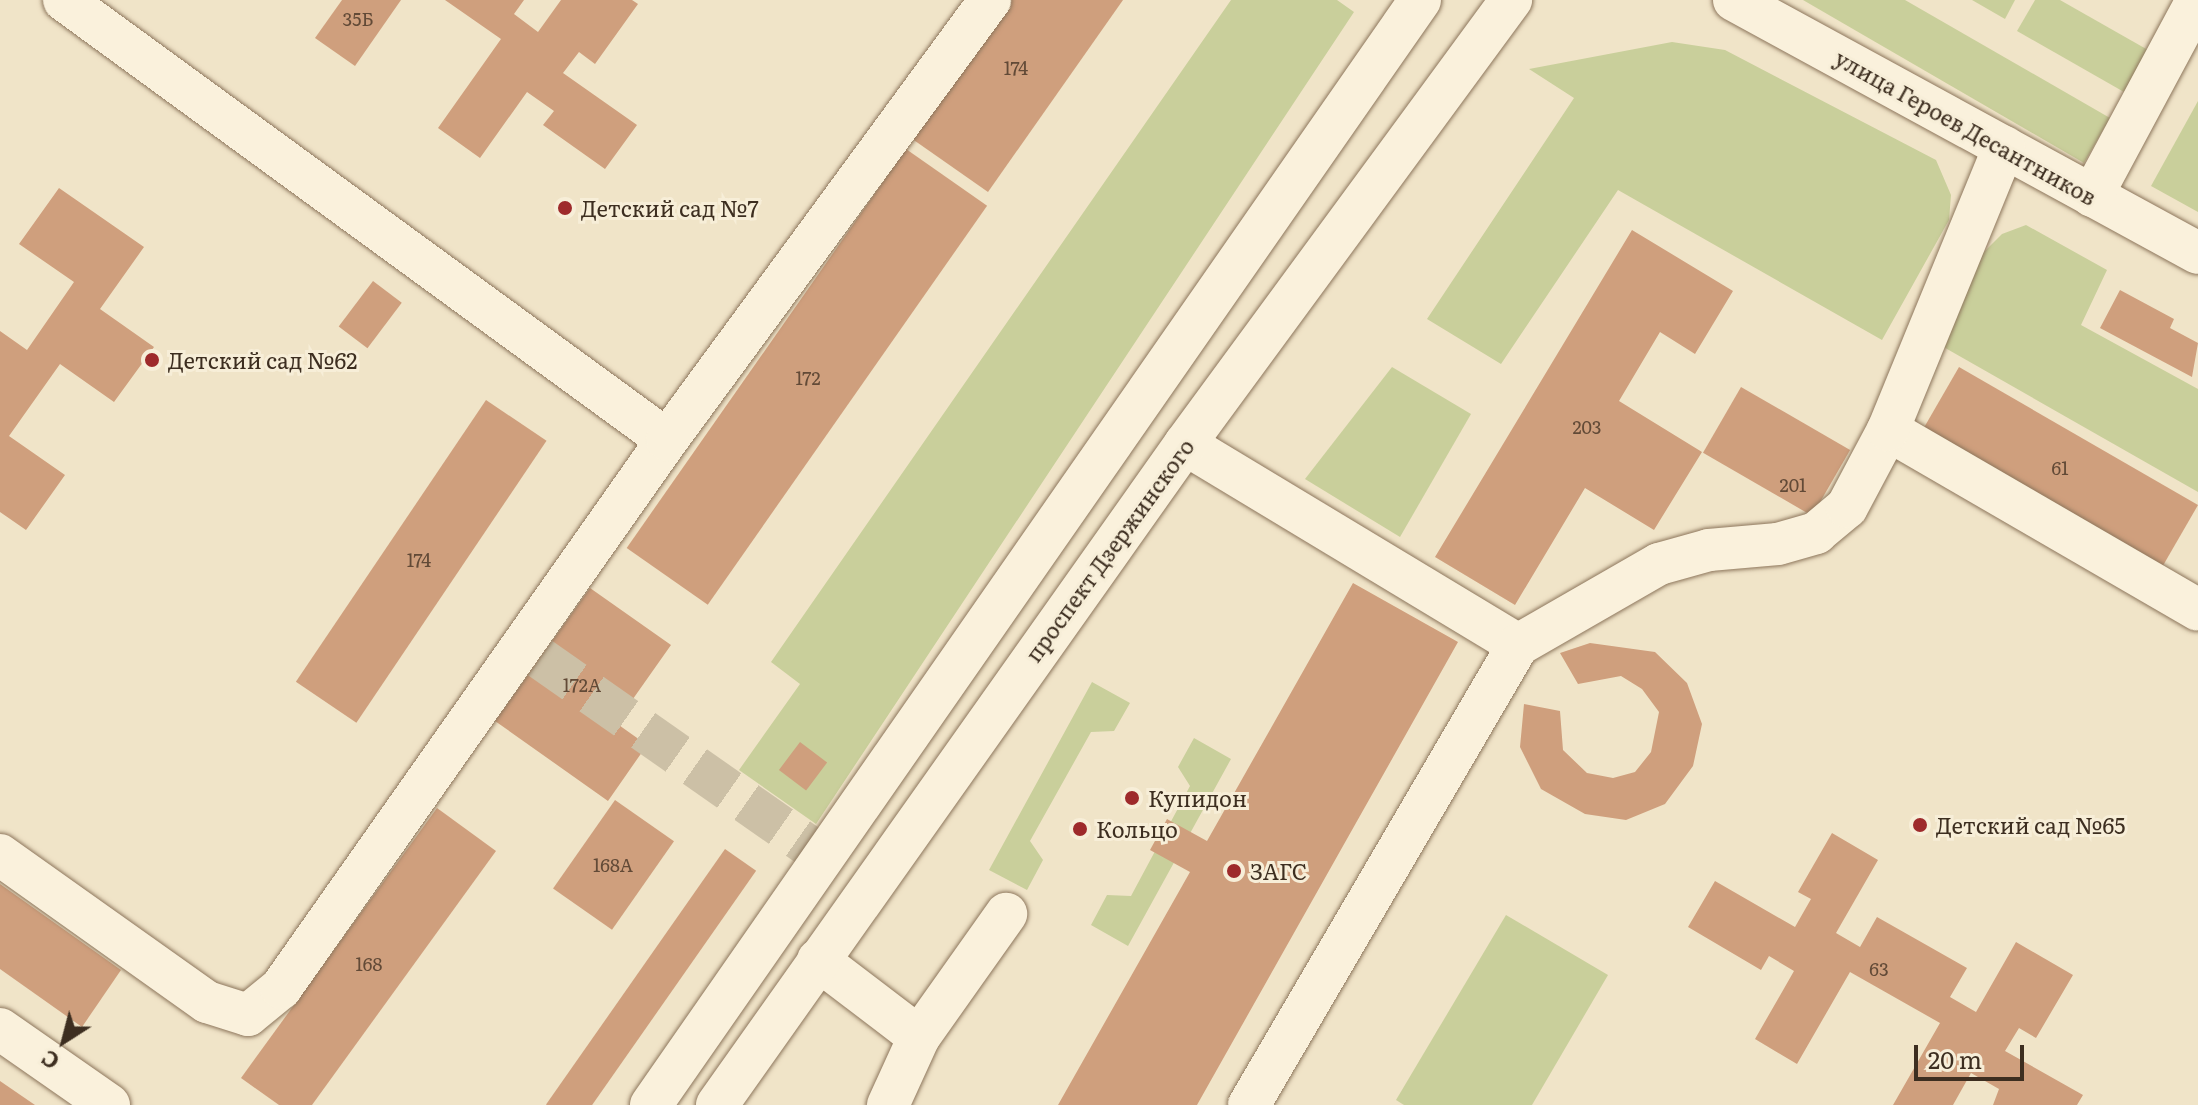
<!DOCTYPE html>
<html>
<head>
<meta charset="utf-8">
<style>
  body { margin:0 }
  #map { position:relative; width:2198px; height:1105px; overflow:hidden; background:#f0e4c8; font-family:Literata,serif }
  div>[style] { position:absolute }
  .green>* { inset:0; background:#c9cf9b }
  .building>* { inset:0; background:#cf9f7d; transform-origin:0 0 }
  .minor-tunnel>* { height:42px; margin-top:-21px; transform-origin:0; background:repeating-linear-gradient(90deg,#ccc0a6 0 42px,transparent 0 63px) }
  .roads { filter:drop-shadow(0 0 2px #8d765c) drop-shadow(0 0 2px #8d765c) }
  .minor>* { height:42px; margin:-21px; padding:0 21px; transform-origin:21px; border-radius:21px; background:#faf1dc }
  .dots>* { width:22px; height:22px; translate:-50% -50%; box-sizing:border-box; border:4px solid #f7eed8; border-radius:50% }
  span { translate:-50% -50%; white-space:nowrap; text-align:center; line-height:1.15; -webkit-text-stroke:6px #f7eed8; paint-order:stroke }
  .number-label { font-size:18px; color:#624a37 }
  .number-label span { -webkit-text-stroke-width:0 }
  .street-label { font-size:22px; color:#3d2e20 }
  .poi-label { font-size:22px; color:#3d2e20 }
  .left { translate:0 -50%; text-align:left }
  .north { position:absolute; left:24px; top:1001px; width:80px; height:80px; -webkit-text-stroke:6px #f7eed8; paint-order:stroke; rotate:216deg; font-size:22px; font-weight:700; line-height:32px; text-align:center; color:#3d2e20 }
  .north::after { content:''; display:block; margin:auto; width:28px; height:36px; background:#3d2e20; clip-path:polygon(50% 0,100% 100%,50% 72%,0 100%) }
  .scale { position:absolute; left:1914px; top:1045px; width:110px; height:36px; box-sizing:border-box; border:4px solid #3d2e20; border-top:0; padding-left:10px; font-size:24px; line-height:28px; white-space:nowrap; color:#3d2e20; -webkit-text-stroke:6px #f7eed8; paint-order:stroke }
</style>
</head>
<body>
<div id="map">
  <div class="green">
    <div style="clip-path:polygon(1231px 0,1337px 0,1354px 12px,816px 824px,739px 770px,800px 684px,771px 662px)"></div>
    <div style="clip-path:polygon(1803px 0,1905px 0,2110px 118px,2084px 163px)"></div>
    <div style="clip-path:polygon(1972px 0,2015px 0,2005px 19px)"></div>
    <div style="clip-path:polygon(2035px 0,2060px 0,2148px 50px,2124px 92px,2017px 31px)"></div>
    <div style="clip-path:polygon(1672px 42px,1725px 50px,1936px 160px,1951px 195px,1949px 220px,1882px 340px,1618px 190px,1501px 364px,1427px 319px,1574px 98px,1529px 69px)"></div>
    <div style="clip-path:polygon(2198px 101px,2198px 212px,2151px 186px)"></div>
    <div style="clip-path:polygon(2026px 225px,2107px 270px,2081px 325px,2198px 389px,2198px 492px,1940px 345px,1977px 259px,2002px 234px)"></div>
    <div style="clip-path:polygon(1392px 367px,1471px 414px,1400px 537px,1305px 479px)"></div>
    <div style="clip-path:polygon(1092px 682px,1130px 703px,1114px 731px,1091px 732px,1030px 841px,1043px 860px,1027px 890px,989px 870px)"></div>
    <div style="clip-path:polygon(1194px 738px,1231px 759px,1128px 946px,1091px 925px,1107px 895px,1131px 896px,1190px 786px,1178px 767px)"></div>
    <div style="clip-path:polygon(1506px 915px,1608px 975px,1532px 1105px,1404px 1105px,1396px 1100px)"></div>
  </div>
  <div class="building">
    <div style="clip-path:polygon(342px 0,401px 0,355px 66px,315px 38px)"></div>
    <div style="clip-path:polygon(445px 0,524px 0,514px 14px,538px 32px,561px 0,632px 0,638px 4px,595px 64px,579px 52px,563px 73px,637px 125px,605px 169px,543px 125px,554px 111px,527px 92px,480px 158px,438px 128px,501px 39px)"></div>
    <div style="clip-path:polygon(1003px 0,1123px 0,988px 192px,908px 136px)"></div>
    <div style="left:906px;top:149px;width:99px;height:487px;rotate:35deg"></div>
    <div style="clip-path:polygon(59px 188px,144px 247px,100px 309px,154px 347px,114px 402px,60px 364px,9px 436px,65px 475px,26px 530px,0 512px,0 331px,27px 350px,74px 282px,19px 244px)"></div>
    <div style="clip-path:polygon(1632px 230px,1733px 291px,1695px 354px,1660px 332px,1619px 401px,1702px 452px,1654px 530px,1585px 488px,1515px 605px,1435px 557px)"></div>
    <div style="left:373px;top:281px;width:36px;height:57px;rotate:37deg"></div>
    <div style="clip-path:polygon(2120px 290px,2174px 319px,2170px 328px,2198px 343px,2192px 377px,2100px 328px)"></div>
    <div style="left:1959px;top:367px;width:276px;height:74px;rotate:30deg"></div>
    <div style="left:1741px;top:387px;width:126px;height:76px;rotate:30deg"></div>
    <div style="left:486px;top:400px;width:73px;height:340px;rotate:34deg"></div>
    <div style="clip-path:polygon(1353px 583px,1458px 642px,1197px 1105px,1058px 1105px,1190px 872px,1150px 850px,1167px 819px,1207px 841px)"></div>
    <div style="clip-path:polygon(590px 588px,671px 645px,616px 723px,647px 745px,608px 801px,495px 721px)"></div>
    <div style="clip-path:polygon(1590px 643px,1655px 652px,1687px 683px,1702px 724px,1693px 766px,1665px 804px,1626px 820px,1585px 814px,1541px 789px,1520px 747px,1524px 704px,1560px 711px,1563px 750px,1587px 773px,1613px 778px,1635px 772px,1651px 752px,1659px 712px,1642px 689px,1621px 676px,1578px 684px,1560px 653px)"></div>
    <div style="left:800px;top:742px;width:34px;height:35px;rotate:37deg"></div>
    <div style="left:615px;top:800px;width:72px;height:108px;rotate:35deg"></div>
    <div style="clip-path:polygon(437px 808px,496px 851px,312px 1105px,279px 1105px,241px 1078px)"></div>
    <div style="clip-path:polygon(1832px 833px,1878px 860px,1836px 933px,1860px 947px,1877px 917px,1967px 968px,1950px 997px,1976px 1012px,2016px 942px,2073px 975px,2036px 1038px,2019px 1028px,2005px 1051px,2083px 1095px,2077px 1105px,1993px 1105px,1999px 1089px,1971px 1073px,1953px 1105px,1893px 1105px,1940px 1023px,1850px 972px,1797px 1064px,1755px 1039px,1794px 971px,1769px 956px,1761px 970px,1688px 927px,1715px 881px,1795px 927px,1811px 899px,1798px 892px)"></div>
    <div style="left:725px;top:849px;width:38px;height:312px;rotate:35deg"></div>
    <div style="clip-path:polygon(0 884px,121px 970px,82px 1027px,0 969px)"></div>
    <div style="clip-path:polygon(0 1081px,35px 1105px,0 1105px)"></div>
  </div>
  <div class="minor-tunnel">
    <div style="left:540px;top:658px;width:345px;rotate:35deg"></div>
  </div>
  <div class="roads">
    <div class="minor">
      <div style="left:64px;top:0;width:746px;rotate:36.12deg"></div>
      <div style="left:1734px;top:0;width:528px;rotate:28.6deg"></div>
      <div style="left:2092px;top:196px;width:222px;rotate:-61.8deg"></div>
      <div style="left:1888px;top:430px;width:358px;rotate:30.1deg"></div>
      <div style="left:1185px;top:444px;width:389px;rotate:31.1deg"></div>
      <div style="left:1518px;top:645px;width:533px;rotate:120.32deg"></div>
      <div style="left:1518px;top:645px;width:163px;rotate:-29.9deg"></div>
      <div style="left:1659px;top:564px;width:52px;rotate:-15.6deg"></div>
      <div style="left:1709px;top:550px;width:69px;rotate:-5deg"></div>
      <div style="left:1778px;top:544px;width:40px;rotate:-16deg"></div>
      <div style="left:1816px;top:533px;width:40px;rotate:-40deg"></div>
      <div style="left:1847px;top:507px;width:87px;rotate:-62deg"></div>
      <div style="left:1888px;top:430px;width:306px;rotate:-67.7deg"></div>
      <div style="left:0;top:855px;width:254px;rotate:35.4deg"></div>
      <div style="left:207px;top:1002px;width:43px;rotate:17.6deg"></div>
      <div style="left:248px;top:1015px;width:43px;rotate:-39.3deg"></div>
      <div style="left:281px;top:988px;width:670px;rotate:-54.84deg"></div>
      <div style="left:667px;top:440px;width:546px;rotate:-53.72deg"></div>
      <div style="left:818px;top:960px;width:127px;rotate:37.3deg"></div>
      <div style="left:919px;top:1037px;width:75px;rotate:114.5deg"></div>
      <div style="left:0;top:1029px;width:133px;rotate:34.9deg"></div>
      <div style="left:919px;top:1037px;width:151px;rotate:-54.7deg"></div>
      <div style="left:651px;top:1105px;width:1346px;rotate:-55.16deg"></div>
      <div style="left:717px;top:1105px;width:810px;rotate:-54.7deg"></div>
      <div style="left:1185px;top:444px;width:551px;rotate:-53.71deg"></div>
    </div>
  </div>
  <div class="dots">
    <div style="left:565px;top:208px;background:#9e2a2b"></div>
    <div style="left:152px;top:360px;background:#9e2a2b"></div>
    <div style="left:1132px;top:798px;background:#9e2a2b"></div>
    <div style="left:1920px;top:825px;background:#9e2a2b"></div>
    <div style="left:1080px;top:829px;background:#9e2a2b"></div>
    <div style="left:1234px;top:871px;background:#9e2a2b"></div>
  </div>
  <div class="number-label">
    <span style="left:358px;top:19px">35Б</span>
    <span style="left:1016px;top:68px">174</span>
    <span style="left:808px;top:378px">172</span>
    <span style="left:1587px;top:427px">203</span>
    <span style="left:2060px;top:468px">61</span>
    <span style="left:1793px;top:485px">201</span>
    <span style="left:419px;top:560px">174</span>
    <span style="left:582px;top:685px">172А</span>
    <span style="left:613px;top:865px">168А</span>
    <span style="left:369px;top:964px">168</span>
    <span style="left:1879px;top:969px">63</span>
  </div>
  <div class="street-label">
    <span style="left:1966px;top:127px;rotate:29deg">улица Героев Десантников</span>
    <span style="left:1109px;top:550px;rotate:-54deg">проспект Дзержинского</span>
  </div>
  <div class="poi-label">
    <span class="left" style="left:581px;top:208px">Детский сад №7</span>
    <span class="left" style="left:168px;top:360px">Детский сад №62</span>
    <span class="left" style="left:1148px;top:798px">Купидон</span>
    <span class="left" style="left:1936px;top:825px">Детский сад №65</span>
    <span class="left" style="left:1096px;top:829px">Кольцо</span>
    <span class="left" style="left:1250px;top:871px">ЗАГС</span>
  </div>
  <div class="north">С</div>
  <div class="scale">20 m</div>
</div>
</body>
</html>
